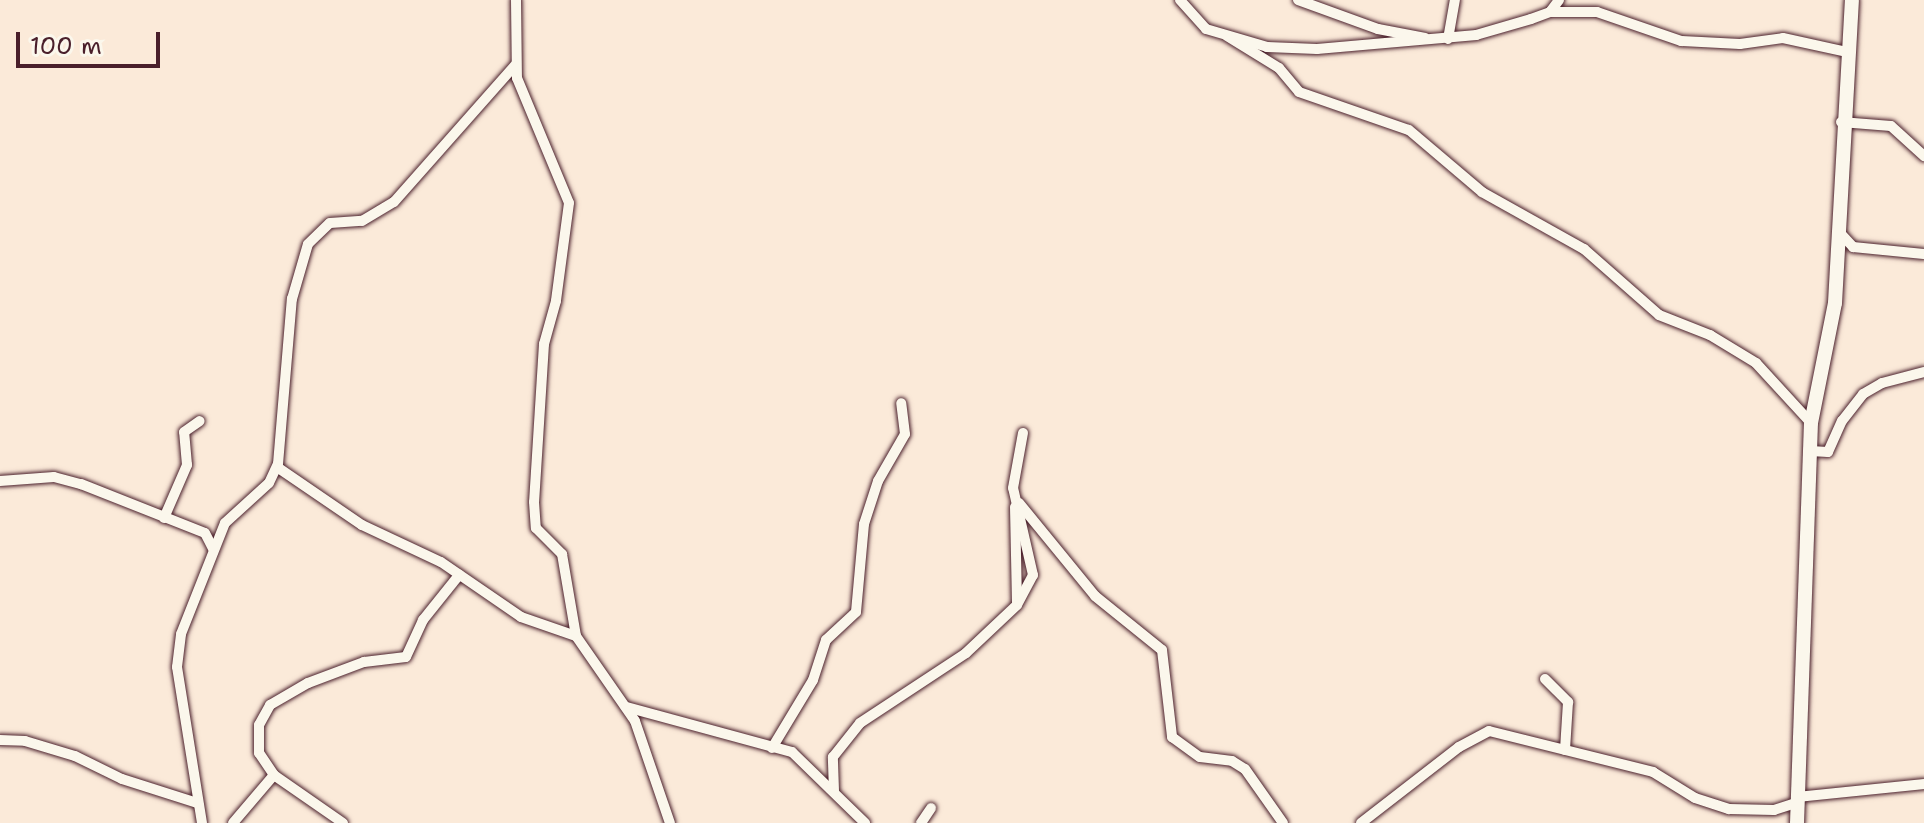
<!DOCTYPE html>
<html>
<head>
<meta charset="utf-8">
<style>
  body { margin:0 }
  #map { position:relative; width:1924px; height:823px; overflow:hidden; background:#fbead9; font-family:"Shantell Sans",sans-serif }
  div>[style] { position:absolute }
  .roads { filter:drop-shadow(0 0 2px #4a1f2b) drop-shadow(0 0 2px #4a1f2b) }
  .street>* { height:10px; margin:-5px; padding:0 5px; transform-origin:5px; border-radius:5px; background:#fbf7ec }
  .secondary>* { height:14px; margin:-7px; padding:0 7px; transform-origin:7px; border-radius:7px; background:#fbf7ec }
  span { translate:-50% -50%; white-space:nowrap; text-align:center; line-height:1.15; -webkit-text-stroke:8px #fbf7ec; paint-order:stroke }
  .scale { position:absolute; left:16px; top:32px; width:144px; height:36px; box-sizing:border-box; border:4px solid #4a1f2b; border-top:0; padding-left:10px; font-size:24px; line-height:28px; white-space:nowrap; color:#4a1f2b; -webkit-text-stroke:6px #fbf7ec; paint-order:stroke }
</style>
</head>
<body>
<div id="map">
  <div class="roads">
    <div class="street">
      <div style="left:516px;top:0;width:78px;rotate:89.3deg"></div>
      <div style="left:517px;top:78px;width:135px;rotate:67.4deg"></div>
      <div style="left:569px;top:203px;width:99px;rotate:97.6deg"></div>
      <div style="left:556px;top:301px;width:45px;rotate:105.6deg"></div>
      <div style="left:544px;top:344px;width:158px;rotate:93.6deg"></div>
      <div style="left:534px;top:502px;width:26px;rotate:86deg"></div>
      <div style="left:536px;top:528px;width:37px;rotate:45deg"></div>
      <div style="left:562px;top:554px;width:83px;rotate:80.3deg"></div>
      <div style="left:1180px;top:0;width:39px;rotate:48deg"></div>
      <div style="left:1206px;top:29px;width:64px;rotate:16.4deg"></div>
      <div style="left:1267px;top:47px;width:50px;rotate:2.3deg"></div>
      <div style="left:1317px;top:49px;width:160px;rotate:-5deg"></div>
      <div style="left:1476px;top:35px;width:57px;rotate:-16.2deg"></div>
      <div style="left:1531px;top:19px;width:20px;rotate:-20deg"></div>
      <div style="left:1550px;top:12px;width:15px;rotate:-53deg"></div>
      <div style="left:1298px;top:0;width:85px;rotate:19.9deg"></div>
      <div style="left:1378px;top:29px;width:48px;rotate:10.8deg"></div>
      <div style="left:1550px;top:12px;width:47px"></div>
      <div style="left:1597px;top:12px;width:89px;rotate:19deg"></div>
      <div style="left:1681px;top:41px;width:59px;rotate:2.9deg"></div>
      <div style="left:1740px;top:44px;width:43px;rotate:-7.9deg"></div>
      <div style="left:1783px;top:38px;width:66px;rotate:12.3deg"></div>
      <div style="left:1227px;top:36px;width:61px;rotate:31.6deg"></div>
      <div style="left:1279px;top:68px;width:31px;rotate:50deg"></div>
      <div style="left:1299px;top:92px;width:116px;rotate:19.1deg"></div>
      <div style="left:1409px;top:130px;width:96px;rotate:40.3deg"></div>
      <div style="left:1482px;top:192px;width:117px;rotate:29.2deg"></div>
      <div style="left:1584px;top:249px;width:100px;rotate:41.3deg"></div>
      <div style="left:1659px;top:315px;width:55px;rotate:21.4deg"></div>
      <div style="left:1710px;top:335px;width:54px;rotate:31.3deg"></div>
      <div style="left:1756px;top:363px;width:81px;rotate:47.5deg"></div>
      <div style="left:1448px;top:39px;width:40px;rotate:-80deg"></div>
      <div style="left:1841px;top:122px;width:50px;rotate:4.6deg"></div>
      <div style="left:1891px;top:126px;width:45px;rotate:42.3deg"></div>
      <div style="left:1841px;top:234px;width:18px;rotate:47deg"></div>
      <div style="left:1853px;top:247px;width:71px;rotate:5.6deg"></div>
      <div style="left:1810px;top:451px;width:18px;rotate:3deg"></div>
      <div style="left:1828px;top:452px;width:34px;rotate:-66deg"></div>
      <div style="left:1842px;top:421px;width:34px;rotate:-52deg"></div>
      <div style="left:1863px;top:394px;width:22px;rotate:-30deg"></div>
      <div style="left:1882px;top:383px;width:43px;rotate:-14.7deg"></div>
      <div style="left:277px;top:467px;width:103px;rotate:34.3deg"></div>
      <div style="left:362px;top:525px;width:87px;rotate:25.1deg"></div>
      <div style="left:441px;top:562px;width:97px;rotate:34.5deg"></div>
      <div style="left:521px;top:617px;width:58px;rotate:19.1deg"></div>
      <div style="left:576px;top:636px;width:103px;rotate:55.2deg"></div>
      <div style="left:635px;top:721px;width:108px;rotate:71.1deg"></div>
      <div style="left:0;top:481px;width:54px;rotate:-4.2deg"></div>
      <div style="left:54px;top:477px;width:28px;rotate:15deg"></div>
      <div style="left:81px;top:484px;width:133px;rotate:21.6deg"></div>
      <div style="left:205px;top:533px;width:18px;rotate:63deg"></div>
      <div style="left:1019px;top:503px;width:120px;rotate:50.7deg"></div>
      <div style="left:1095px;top:596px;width:86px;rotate:38.9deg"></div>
      <div style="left:1162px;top:650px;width:88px;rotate:83.4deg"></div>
      <div style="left:1172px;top:737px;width:34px;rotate:36deg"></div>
      <div style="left:1200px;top:757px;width:32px;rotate:7deg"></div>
      <div style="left:1232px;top:761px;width:15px;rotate:32deg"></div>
      <div style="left:1245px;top:769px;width:66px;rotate:54.9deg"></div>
      <div style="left:1015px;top:507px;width:96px;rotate:88.8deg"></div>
      <div style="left:164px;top:518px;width:58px;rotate:-66.5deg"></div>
      <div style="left:187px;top:465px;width:33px;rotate:-95deg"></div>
      <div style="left:184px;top:432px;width:19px;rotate:-35deg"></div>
      <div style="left:1545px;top:679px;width:33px;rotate:45deg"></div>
      <div style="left:1568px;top:702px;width:48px;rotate:93.6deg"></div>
      <div style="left:626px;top:707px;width:172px;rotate:15.2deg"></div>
      <div style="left:792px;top:752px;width:102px;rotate:44.2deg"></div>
      <div style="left:0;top:740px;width:25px;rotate:2deg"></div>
      <div style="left:25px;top:741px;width:52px;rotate:16.7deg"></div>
      <div style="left:75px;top:756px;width:52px;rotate:26.1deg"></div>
      <div style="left:122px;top:779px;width:79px;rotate:17.7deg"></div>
      <div style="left:772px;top:748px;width:79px;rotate:-58.9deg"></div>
      <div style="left:813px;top:680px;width:42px;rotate:-72deg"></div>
      <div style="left:826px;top:640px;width:41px;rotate:-43deg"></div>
      <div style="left:856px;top:612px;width:88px;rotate:-84.8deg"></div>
      <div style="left:864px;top:524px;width:45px;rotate:-72deg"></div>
      <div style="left:878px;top:481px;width:54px;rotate:-60.1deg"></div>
      <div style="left:905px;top:434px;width:31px;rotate:-97deg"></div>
      <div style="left:834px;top:791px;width:34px;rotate:-92deg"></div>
      <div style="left:833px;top:757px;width:43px;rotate:-51.5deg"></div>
      <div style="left:860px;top:723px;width:127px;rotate:-33.4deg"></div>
      <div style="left:966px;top:653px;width:70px;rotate:-43.3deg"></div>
      <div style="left:1017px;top:605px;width:34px;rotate:-62deg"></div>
      <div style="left:1033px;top:575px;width:89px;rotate:-102.9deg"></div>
      <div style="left:1013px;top:488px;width:56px;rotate:-79.7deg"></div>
      <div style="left:1797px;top:797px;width:128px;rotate:-5.8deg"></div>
      <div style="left:202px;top:823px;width:158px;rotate:-99.1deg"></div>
      <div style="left:177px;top:667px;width:33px;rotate:-83deg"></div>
      <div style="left:181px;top:634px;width:119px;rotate:-68.4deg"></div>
      <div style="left:225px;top:523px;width:59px;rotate:-42.3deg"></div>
      <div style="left:269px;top:483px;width:21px;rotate:-65deg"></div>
      <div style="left:278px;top:464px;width:166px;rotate:-85.2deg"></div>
      <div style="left:292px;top:299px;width:57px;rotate:-73.8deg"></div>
      <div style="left:308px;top:244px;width:30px;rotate:-44deg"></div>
      <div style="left:330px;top:223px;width:32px;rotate:-4deg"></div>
      <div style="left:362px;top:221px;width:37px;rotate:-31deg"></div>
      <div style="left:394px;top:202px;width:184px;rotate:-48.5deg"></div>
      <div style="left:233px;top:823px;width:63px;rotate:-49.5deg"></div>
      <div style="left:343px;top:823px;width:84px;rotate:-145.2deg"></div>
      <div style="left:274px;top:775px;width:27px;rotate:-124deg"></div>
      <div style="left:259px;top:753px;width:28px;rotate:-90deg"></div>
      <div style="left:259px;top:725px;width:23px;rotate:-61deg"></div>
      <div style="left:270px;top:705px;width:44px;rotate:-30.1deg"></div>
      <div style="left:308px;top:683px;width:60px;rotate:-20.6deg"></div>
      <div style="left:364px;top:662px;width:42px;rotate:-6.8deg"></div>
      <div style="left:406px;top:657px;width:41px;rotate:-65.3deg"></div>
      <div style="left:423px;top:620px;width:58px;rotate:-51.3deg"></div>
      <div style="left:921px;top:823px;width:18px;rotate:-56deg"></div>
      <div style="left:1361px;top:823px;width:124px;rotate:-37.8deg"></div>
      <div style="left:1459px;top:747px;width:34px;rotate:-28deg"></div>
      <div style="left:1489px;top:731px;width:169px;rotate:14deg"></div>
      <div style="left:1653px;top:772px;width:49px;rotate:31.8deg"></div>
      <div style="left:1695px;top:798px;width:36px;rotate:18deg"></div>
      <div style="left:1729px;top:809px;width:45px;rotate:1.3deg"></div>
      <div style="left:1774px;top:810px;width:26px;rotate:-18deg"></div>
    </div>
    <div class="secondary">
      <div style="left:1797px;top:823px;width:400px;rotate:-88deg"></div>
      <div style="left:1811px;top:423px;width:122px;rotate:-78.7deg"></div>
      <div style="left:1835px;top:303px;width:303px;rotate:-86.8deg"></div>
    </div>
  </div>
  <div class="scale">100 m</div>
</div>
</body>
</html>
